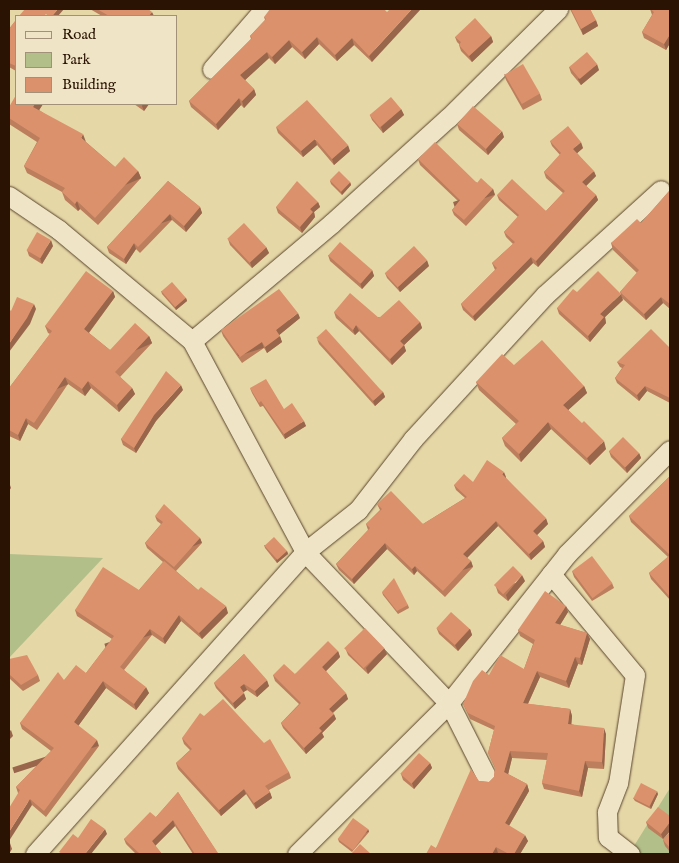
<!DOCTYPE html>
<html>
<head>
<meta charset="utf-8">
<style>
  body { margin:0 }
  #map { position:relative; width:679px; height:863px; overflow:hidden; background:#e6d7a7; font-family:"IM FELL English",serif }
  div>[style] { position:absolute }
  .green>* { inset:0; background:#b2bf89 }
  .roads { filter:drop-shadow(0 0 1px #59442c) drop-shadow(0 0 1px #59442c) }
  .minor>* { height:19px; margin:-9.5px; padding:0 9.5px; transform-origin:9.5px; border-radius:9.5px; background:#efe5c6 }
  .wall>* { inset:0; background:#bc7e5d }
  .shaded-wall>* { inset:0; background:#99664c; transform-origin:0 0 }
  .building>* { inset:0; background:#db926c; transform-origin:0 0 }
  span { translate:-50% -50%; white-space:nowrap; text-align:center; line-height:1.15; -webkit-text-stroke:4px #efe5c6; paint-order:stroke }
  .frame { position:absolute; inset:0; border:10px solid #2a1303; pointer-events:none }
  .legend { position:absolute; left:15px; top:15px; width:162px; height:90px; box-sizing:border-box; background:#efe5c6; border:1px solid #a09178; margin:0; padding:6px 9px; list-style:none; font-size:15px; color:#2a1303 }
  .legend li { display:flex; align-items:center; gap:10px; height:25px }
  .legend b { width:25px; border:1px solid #a09178 }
</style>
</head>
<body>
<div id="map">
  <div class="green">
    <div style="clip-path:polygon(9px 554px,103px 558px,9px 658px)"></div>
    <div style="clip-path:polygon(670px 788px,670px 854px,629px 854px)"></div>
  </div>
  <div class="roads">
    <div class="minor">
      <div style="left:212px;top:69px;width:79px;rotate:-49.1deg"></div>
      <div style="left:9px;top:196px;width:60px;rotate:34.2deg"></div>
      <div style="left:59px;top:230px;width:173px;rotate:39.8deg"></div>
      <div style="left:192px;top:341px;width:239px;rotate:61.8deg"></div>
      <div style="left:305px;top:552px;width:209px;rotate:46.4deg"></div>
      <div style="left:449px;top:703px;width:84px;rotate:63.1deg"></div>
      <div style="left:192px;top:341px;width:183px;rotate:-40.1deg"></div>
      <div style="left:332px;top:223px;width:156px;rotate:-42.2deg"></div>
      <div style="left:448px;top:118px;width:155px;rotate:-44.7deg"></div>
      <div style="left:551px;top:574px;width:131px;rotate:50.3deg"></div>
      <div style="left:635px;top:675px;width:109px;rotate:98.9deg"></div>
      <div style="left:618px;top:783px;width:31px;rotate:111deg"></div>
      <div style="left:607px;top:812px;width:25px;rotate:88deg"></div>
      <div style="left:608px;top:837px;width:28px;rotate:38deg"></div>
      <div style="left:35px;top:854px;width:405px;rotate:-48.2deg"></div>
      <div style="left:305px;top:552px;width:68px;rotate:-38.4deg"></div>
      <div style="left:358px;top:510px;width:90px;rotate:-52.2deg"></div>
      <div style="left:413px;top:439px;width:195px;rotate:-47.5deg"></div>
      <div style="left:545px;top:295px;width:156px;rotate:-42.2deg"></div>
      <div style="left:297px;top:854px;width:214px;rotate:-44.8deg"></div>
      <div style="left:449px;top:703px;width:190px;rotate:-51.6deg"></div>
      <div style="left:567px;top:554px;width:146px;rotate:-45.3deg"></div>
    </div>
  </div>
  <div class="wall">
    <div style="clip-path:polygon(90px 9px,148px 9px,154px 16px,102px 16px)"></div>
    <div style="clip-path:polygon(384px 9px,372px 62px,354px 45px,337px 61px,319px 44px,305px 59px,292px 47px,275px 64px,269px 58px,245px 80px,254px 89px,256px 95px,244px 108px,241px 105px,218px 130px,191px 107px,189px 101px,251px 39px,250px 36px,265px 20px,264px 17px)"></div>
    <div style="clip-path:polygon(570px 9px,590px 9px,598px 26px,583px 35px)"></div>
    <div style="clip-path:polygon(650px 9px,670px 9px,670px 43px,666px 50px,644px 38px,642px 32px,652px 15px)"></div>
    <div style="clip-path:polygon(16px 20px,16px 71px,9px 67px,9px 29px)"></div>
    <div style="clip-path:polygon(491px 36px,493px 42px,472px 62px,461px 51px,459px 45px,459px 44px,457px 42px,455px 37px)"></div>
    <div style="clip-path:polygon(569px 67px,599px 70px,581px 85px,571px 73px)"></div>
    <div style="clip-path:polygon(504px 74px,540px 94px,542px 100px,523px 110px,506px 80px)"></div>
    <div style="clip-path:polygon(16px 104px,43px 104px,39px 110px,86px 142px,115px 167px,138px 171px,141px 178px,98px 225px,80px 209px,78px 211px,65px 200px,62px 192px,27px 173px,24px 166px,37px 142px,9px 124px,9px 107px)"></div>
    <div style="clip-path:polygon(134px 104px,149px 104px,144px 111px)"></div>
    <div style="clip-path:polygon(401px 109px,404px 115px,383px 133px,372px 120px,370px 115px)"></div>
    <div style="clip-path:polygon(457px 124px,504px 137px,488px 155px,459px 130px)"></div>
    <div style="clip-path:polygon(276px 127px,350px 151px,334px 165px,317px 145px,303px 157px,278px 133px)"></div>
    <div style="clip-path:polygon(550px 141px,583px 148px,577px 153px,596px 176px,586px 186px,596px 195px,598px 200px,538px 267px,533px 263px,475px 321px,463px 310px,461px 304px,495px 270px,492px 263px,513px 244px,506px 237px,504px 232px,518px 217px,499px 200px,497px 195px,546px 211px,563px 193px,546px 178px,544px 172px,560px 155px,552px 146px)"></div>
    <div style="clip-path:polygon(418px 159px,493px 189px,495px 195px,466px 226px,454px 215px,452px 210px,459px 202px,420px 165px)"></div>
    <div style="clip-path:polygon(168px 181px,200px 207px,202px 213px,186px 232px,172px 220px,140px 253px,136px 249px,126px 264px,109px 253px,107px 247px)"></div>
    <div style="clip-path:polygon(330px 181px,350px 182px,351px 185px,342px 195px,331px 184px)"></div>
    <div style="clip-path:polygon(670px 190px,670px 309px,663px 303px,646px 320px,622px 298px,620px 292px,637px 273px,613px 250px,611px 243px,641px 223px)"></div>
    <div style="clip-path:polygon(318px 202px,320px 207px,314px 212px,315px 217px,302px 233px,278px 213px,276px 207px)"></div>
    <div style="clip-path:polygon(228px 239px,266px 247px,269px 253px,252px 268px,230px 245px)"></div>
    <div style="clip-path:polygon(53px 246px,42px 264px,29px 256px,27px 250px)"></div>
    <div style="clip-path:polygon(328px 255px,372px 270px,374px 276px,362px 289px,330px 261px)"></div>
    <div style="clip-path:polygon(429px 266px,400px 292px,387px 278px,385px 273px)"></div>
    <div style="clip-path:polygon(113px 291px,115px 297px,89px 333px,110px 350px,149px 336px,152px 343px,120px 377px,132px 388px,135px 394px,119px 412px,91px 388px,85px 396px,68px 384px,37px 430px,28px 424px,20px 441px,9px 436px,9px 388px,50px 334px,48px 333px,45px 326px)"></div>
    <div style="clip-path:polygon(161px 291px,186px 298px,187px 301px,176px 310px,162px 294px)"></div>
    <div style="clip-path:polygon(623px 300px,605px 317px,606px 323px,590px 342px,559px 314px,557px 308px)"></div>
    <div style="clip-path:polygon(334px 312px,420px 322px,422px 328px,404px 345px,406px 351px,392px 365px,359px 331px,355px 335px,336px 318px)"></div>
    <div style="clip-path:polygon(300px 318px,279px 335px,282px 342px,267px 353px,264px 348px,242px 363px,223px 336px,221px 330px)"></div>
    <div style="clip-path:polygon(317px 339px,383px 392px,385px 397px,375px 406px,319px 344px)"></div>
    <div style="clip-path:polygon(670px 348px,670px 403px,647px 391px,639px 401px,617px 383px,615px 378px,622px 368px,620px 367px,617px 362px)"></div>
    <div style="clip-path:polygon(514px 365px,584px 386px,587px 393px,568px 410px,606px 449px,590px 465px,551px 429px,521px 462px,505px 446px,502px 438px,516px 424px,479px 390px,476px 382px)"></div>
    <div style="clip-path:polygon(250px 388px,306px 426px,285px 439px,263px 406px,260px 407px,252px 393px)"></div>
    <div style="clip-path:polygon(183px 390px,156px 421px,136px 453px,123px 445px,121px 439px)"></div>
    <div style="clip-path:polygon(609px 451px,639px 453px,641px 458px,627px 473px,611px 457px)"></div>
    <div style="clip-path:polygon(670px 476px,670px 600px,651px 579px,649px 573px,668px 557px,631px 522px,629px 516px)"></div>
    <div style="clip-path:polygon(506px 477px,506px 478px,548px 524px,537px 535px,543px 541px,545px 547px,531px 560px,498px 526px,467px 558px,471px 561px,473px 567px,445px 597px,417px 571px,414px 575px,387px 549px,354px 584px,339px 570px,336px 564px,368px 530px,366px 524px,380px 510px,377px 504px,423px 524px,465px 498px,456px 490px,454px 485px)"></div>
    <div style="clip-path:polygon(155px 516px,200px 538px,202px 543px,176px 571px,198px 590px,228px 613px,202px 639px,181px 621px,165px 644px,152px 635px,124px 670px,149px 693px,136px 710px,106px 688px,78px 726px,99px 746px,46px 817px,18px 793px,16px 787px,51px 751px,22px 729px,20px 723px,64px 680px,86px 673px,112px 639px,77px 616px,75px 610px,139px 590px,163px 562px,147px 548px,145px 543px,161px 524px,157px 521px)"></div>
    <div style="clip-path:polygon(264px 545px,287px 551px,288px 554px,277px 563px,265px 548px)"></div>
    <div style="clip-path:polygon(572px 571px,612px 583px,614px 588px,592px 601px,574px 577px)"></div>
    <div style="clip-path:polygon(525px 581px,508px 601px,498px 593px,496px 587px)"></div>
    <div style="clip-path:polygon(382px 592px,408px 605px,409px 608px,398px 614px,383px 595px)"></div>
    <div style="clip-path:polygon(566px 606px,568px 612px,560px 625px,587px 633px,590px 639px,582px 665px,578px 664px,569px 688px,540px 677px,528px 704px,570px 709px,572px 716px,571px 724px,606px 734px,604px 769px,588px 768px,582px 797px,544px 789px,542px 783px,547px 760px,512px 758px,508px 774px,527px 784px,529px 791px,509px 826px,528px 841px,520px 854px,500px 854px,498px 853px,498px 854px,426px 854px,436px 848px,479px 781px,489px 782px,494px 777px,495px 768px,488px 753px,494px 730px,470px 719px,463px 704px,489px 675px,524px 669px,533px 644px,520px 636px,518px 630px)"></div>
    <div style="clip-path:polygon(437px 629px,470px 629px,472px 635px,458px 651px,439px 634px)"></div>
    <div style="clip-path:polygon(346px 650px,387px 654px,368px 674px,348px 655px)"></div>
    <div style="clip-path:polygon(338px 651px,340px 657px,326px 671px,348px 699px,333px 713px,336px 719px,322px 733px,324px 737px,306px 754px,283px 728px,281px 723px,299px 704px,275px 681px,273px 675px,295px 674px)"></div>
    <div style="clip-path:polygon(244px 654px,269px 686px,257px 697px,247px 690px,243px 692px,246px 699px,235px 709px,216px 688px,214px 683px)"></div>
    <div style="clip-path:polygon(9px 659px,38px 675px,40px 681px,23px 691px,9px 678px)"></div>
    <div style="clip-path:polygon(182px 738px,289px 772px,291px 778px,269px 790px,272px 798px,256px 809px,246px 794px,221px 816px,178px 769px,176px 763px,190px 750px,184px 744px)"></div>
    <div style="clip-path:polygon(430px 763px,432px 768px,414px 789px,403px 780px,401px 774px)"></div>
    <div style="clip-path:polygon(178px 792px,218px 854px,193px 854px,175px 826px,155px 846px,162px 854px,136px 854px,126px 844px,124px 839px,156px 817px)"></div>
    <div style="clip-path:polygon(658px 794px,651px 809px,635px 801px,633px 798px)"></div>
    <div style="clip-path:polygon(670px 816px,670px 831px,663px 839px,648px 828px,646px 822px)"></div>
    <div style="clip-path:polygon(368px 829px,369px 832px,352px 852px,339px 842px,338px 839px)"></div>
    <div style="clip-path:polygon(670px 833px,670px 852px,665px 846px,663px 840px)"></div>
  </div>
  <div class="shaded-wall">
    <div style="clip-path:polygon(58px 9px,64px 9px,58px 16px,52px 16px)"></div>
    <div style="clip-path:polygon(412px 9px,421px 9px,372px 62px,369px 56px)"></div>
    <div style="clip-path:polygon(152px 12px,154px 16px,149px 16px)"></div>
    <div style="clip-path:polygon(596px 20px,598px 26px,583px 35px,581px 29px)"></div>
    <div style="clip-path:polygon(491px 36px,493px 42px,472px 62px,469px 56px)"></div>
    <div style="clip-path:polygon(669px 36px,670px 39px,670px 43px,666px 50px,664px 44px)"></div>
    <div style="clip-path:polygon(317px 37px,319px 44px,305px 59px,302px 52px)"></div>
    <div style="clip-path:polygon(352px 38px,354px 45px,337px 61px,335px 55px)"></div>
    <div style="clip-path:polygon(289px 40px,292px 47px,275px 64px,272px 57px)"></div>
    <div style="clip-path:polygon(267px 52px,269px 58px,243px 82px,240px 75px)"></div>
    <div style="clip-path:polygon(597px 64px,599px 70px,581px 85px,578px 79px)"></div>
    <div style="clip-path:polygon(254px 89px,256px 95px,244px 108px,242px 101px)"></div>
    <div style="clip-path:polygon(239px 98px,241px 105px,218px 130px,216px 124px)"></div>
    <div style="clip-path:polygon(35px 104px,43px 104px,36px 115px,33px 107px)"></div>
    <div style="clip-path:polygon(143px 104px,149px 104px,144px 111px,142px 106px)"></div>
    <div style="clip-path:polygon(401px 109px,404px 115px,383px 133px,381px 127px)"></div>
    <div style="clip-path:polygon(502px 131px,504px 137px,488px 155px,486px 149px)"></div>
    <div style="clip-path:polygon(83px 134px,86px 142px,81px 138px)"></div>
    <div style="clip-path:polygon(315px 139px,317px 145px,303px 157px,301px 151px)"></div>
    <div style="clip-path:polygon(581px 142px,583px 148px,575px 155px,573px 149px)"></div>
    <div style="clip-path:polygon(348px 145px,350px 151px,334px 165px,332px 159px)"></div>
    <div style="left:138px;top:171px;width:8px;height:64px;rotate:67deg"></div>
    <div style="clip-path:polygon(594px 171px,596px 176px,584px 188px,582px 182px)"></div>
    <div style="clip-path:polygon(350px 182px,351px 185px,342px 195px,341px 192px)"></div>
    <div style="left:493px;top:189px;width:6px;height:42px;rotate:72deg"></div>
    <div style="clip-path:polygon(596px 195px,598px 200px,538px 267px,536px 261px)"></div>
    <div style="clip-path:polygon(77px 201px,80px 209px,78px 211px,75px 204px)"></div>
    <div style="clip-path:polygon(318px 202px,320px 207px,314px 212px,315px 217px,302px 233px,300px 227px,310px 209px)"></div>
    <div style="clip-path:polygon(200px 207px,202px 213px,186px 232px,184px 226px)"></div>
    <div style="left:170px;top:214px;width:6px;height:46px;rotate:72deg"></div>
    <div style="clip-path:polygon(51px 240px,53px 246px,42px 264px,40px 258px)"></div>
    <div style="clip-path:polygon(134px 243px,136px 249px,126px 264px,124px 259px)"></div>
    <div style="clip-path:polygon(266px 247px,269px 253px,252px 268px,250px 262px)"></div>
    <div style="clip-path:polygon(531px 257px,533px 263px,475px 321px,473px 316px)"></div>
    <div style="clip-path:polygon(427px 260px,429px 266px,400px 292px,398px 287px)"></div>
    <div style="clip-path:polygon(372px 270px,374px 276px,362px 289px,360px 283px)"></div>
    <div style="clip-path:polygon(113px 291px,115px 297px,87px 335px,84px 329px)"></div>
    <div style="clip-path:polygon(621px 294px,623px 300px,605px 317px,606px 323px,590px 342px,588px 336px,600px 314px)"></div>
    <div style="clip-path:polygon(661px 297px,663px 303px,646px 320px,644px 314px)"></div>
    <div style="clip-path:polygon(186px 298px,187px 301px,176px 310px,175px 307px)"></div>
    <div style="clip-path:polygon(34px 304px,36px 309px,30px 324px,9px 352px,9px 344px)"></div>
    <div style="clip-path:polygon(298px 313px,300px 318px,278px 336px,276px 330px)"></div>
    <div style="clip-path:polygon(420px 322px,422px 328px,402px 347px,400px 341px)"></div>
    <div style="clip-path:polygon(356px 325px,359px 331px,355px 335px,353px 330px)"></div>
    <div style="left:149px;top:336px;width:8px;height:50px;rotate:67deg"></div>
    <div style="clip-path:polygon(280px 336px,282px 342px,267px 353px,265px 347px)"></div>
    <div style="left:262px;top:342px;width:6px;height:27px;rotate:72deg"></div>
    <div style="clip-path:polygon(404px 345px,406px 351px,392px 365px,390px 359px)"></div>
    <div style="left:65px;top:377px;width:8px;height:55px;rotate:67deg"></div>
    <div style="clip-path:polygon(88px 381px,91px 388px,85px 396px,82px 389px)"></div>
    <div style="clip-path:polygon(181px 385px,183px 390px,156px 421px,136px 453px,134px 448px,154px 415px)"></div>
    <div style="clip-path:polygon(584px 386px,587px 393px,565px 413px,563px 405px)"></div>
    <div style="clip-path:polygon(645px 386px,647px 391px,639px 401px,637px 395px)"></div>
    <div style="clip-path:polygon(132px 388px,135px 394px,119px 412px,117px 405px)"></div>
    <div style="clip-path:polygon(383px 392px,385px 397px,375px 406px,373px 401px)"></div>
    <div style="clip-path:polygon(26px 418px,28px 424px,20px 441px,18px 435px)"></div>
    <div style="clip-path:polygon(304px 421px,306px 426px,285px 439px,284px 434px)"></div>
    <div style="clip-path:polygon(548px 422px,551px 429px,521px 462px,519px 454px)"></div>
    <div style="clip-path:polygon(604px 441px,606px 449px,590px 465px,587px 458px)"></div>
    <div style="clip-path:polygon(639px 453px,641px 458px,627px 473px,625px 467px)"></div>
    <div style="clip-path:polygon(504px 472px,506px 477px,504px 480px,502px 474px)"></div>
    <div style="clip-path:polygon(9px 482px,11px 488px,9px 491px)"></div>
    <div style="clip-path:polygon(546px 518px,548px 524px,535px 537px,533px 531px)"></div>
    <div style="clip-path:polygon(496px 521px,498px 526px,465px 560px,463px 554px)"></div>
    <div style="left:200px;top:538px;width:5px;height:39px;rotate:68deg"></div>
    <div style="clip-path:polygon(543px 541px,545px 547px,531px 560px,529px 554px)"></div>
    <div style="clip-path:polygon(385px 543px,387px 549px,354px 584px,352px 579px)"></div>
    <div style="clip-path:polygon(287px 551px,288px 554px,277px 563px,276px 560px)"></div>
    <div style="left:471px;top:561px;width:6px;height:41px;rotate:72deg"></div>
    <div style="clip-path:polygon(415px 566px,417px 571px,414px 575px,412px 569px)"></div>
    <div style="clip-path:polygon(522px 575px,525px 581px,508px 601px,506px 595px)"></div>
    <div style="clip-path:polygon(226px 606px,228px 613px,202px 639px,199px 633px)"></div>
    <div style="clip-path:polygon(566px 606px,568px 612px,557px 630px,555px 623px)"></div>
    <div style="clip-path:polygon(179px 615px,181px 621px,165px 644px,163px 638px)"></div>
    <div style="left:150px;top:629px;width:6px;height:48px;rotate:72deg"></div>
    <div style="clip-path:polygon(470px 629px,472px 635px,458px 651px,455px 645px)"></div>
    <div style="clip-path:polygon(587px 633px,590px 639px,582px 665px,580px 658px)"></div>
    <div style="clip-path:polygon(384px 648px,387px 654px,368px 674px,366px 668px)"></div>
    <div style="clip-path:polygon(338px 651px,340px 657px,324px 673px,322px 667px)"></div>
    <div style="clip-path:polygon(575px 657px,578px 664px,569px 688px,566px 681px)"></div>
    <div style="clip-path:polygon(537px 671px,540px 677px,525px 710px,523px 703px)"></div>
    <div style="clip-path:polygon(267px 680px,269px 686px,257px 697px,255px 691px)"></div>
    <div style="clip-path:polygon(103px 681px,106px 688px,76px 729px,74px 722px)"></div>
    <div style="clip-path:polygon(244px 684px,247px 690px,242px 693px,240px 687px)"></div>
    <div style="clip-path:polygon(146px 687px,149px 693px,136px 710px,134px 704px)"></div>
    <div style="clip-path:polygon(244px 693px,246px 699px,235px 709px,233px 703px)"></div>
    <div style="clip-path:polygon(346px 693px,348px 699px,331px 714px,329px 709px)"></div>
    <div style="clip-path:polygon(570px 709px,572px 716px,571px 730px,568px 724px)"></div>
    <div style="clip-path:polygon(334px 714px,336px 719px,322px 733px,324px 737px,306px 754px,304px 748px,319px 728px)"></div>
    <div style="clip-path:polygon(604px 728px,606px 734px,604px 769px,602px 762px)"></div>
    <div style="clip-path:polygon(11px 730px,13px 736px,9px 740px,9px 732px)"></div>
    <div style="left:97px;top:740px;width:6px;height:89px;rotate:72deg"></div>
    <div style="clip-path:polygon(510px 751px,512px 758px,507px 779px,504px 772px)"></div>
    <div style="clip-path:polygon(585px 761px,588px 768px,582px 797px,579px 791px)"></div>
    <div style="clip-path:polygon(430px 763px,432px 768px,414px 789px,412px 783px)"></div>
    <div style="clip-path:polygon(527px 784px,529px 791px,507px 829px,505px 823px)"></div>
    <div style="clip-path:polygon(244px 789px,246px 794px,221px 816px,219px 810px)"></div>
    <div style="clip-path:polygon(657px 791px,658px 794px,651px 809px,650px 806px)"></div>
    <div style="clip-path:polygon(270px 792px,272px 798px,256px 809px,254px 803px)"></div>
    <div style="clip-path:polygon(30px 799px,32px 805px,9px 841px,9px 832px)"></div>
    <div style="clip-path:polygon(173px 820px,175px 826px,154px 847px,152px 841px)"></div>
    <div style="clip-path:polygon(670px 822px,670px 831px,663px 839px,661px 834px)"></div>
    <div style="clip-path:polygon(105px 829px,107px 834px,91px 854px,85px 854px)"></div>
    <div style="left:368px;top:829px;width:3px;height:26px;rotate:72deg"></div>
    <div style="clip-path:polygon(525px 835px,528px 841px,520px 854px,514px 854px)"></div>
    <div style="clip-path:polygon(10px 843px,12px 849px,9px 854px,9px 845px)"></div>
    <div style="clip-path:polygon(496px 847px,498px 853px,498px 854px,492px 854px)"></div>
  </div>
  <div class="building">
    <div style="clip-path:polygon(25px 9px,58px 9px,52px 16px,48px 16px,46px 14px,44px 16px,19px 16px)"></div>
    <div style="clip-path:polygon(97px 9px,148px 9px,152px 12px,149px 16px,109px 16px)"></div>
    <div style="clip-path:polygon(270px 9px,384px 9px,387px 12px,390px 9px,412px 9px,369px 56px,352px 38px,335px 55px,317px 37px,302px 52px,289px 40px,272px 57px,267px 52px,240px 75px,254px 89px,242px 101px,239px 98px,216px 124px,189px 101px,252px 38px,250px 36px,266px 19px,264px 17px)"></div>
    <div style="clip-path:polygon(571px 9px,590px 9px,596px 20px,581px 29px)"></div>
    <div style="clip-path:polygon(650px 9px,670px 9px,670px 37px,669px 36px,664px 44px,642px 32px,654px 12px)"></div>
    <div style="clip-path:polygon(475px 18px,491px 36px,469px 56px,459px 45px,461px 42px,455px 37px)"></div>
    <div style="clip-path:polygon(16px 20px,16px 66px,9px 63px,9px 29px)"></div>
    <div style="left:587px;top:52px;width:16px;height:23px;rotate:50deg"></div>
    <div style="left:523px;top:64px;width:34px;height:21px;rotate:60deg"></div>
    <div style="clip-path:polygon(16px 95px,16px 104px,35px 104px,33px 107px,83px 134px,81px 138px,115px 167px,124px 157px,138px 171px,95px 218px,77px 201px,75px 204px,62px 192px,65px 188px,24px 166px,40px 138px,9px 118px,9px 107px)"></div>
    <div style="left:391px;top:97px;width:16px;height:28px;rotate:50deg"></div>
    <div style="clip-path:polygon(307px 100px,348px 145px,332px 159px,315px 139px,301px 151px,276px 127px)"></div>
    <div style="left:473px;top:106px;width:38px;height:24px;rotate:41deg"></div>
    <div style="clip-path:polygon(568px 126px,581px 142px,573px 149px,594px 171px,582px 182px,596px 195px,536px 261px,531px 257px,473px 316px,461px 304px,497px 268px,492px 263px,515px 242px,504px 232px,519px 215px,497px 195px,512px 179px,546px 211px,565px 191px,544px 172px,561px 153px,550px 141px)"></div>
    <div style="clip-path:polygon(435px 142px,477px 183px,481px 178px,493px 189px,464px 220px,452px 210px,460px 200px,418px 159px)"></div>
    <div style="left:339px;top:171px;width:16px;height:13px;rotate:45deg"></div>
    <div style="clip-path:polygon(168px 181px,200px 207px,184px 226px,170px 214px,138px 247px,134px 243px,124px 259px,107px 247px)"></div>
    <div style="clip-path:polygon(297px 181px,318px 202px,310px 209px,313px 212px,300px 227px,276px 207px)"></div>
    <div style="clip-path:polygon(670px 190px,670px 304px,661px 297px,644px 314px,620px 292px,639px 270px,611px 243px,637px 219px,641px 223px)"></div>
    <div style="left:244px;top:223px;width:33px;height:23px;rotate:47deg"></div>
    <div style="left:37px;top:232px;width:16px;height:21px;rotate:30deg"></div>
    <div style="left:340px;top:242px;width:43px;height:18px;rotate:41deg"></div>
    <div style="left:414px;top:246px;width:19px;height:40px;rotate:47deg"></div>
    <div style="clip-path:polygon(86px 271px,113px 291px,84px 329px,110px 350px,135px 323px,149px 336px,115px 372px,132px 388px,117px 405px,88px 381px,82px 389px,65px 377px,34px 423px,26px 418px,18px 435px,9px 430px,9px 388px,52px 331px,45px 326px)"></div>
    <div style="clip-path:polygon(598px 271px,621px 294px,600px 314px,604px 317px,588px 336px,557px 308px,573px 289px,577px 292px)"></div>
    <div style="left:172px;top:282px;width:21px;height:14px;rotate:49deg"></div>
    <div style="clip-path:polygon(279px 289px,298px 313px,276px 330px,280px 336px,265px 347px,262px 342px,240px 357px,221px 330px)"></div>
    <div style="clip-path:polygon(350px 293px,379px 318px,399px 300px,420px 322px,400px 341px,404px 345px,390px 359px,356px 325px,353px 330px,334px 312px)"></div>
    <div style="clip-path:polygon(17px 297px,34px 304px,27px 318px,9px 344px,9px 309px,11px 311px)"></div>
    <div style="left:326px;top:329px;width:85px;height:13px;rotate:48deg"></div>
    <div style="clip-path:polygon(651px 329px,670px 348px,670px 398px,645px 386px,637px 395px,615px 378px,625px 365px,617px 362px)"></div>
    <div style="clip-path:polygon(542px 340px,584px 386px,563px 405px,582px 423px,584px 421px,604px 441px,587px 458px,548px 422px,519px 454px,502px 438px,519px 421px,476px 382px,502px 354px,514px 365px)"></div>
    <div style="clip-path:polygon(166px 371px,181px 385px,154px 415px,134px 448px,121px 439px)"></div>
    <div style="clip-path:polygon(266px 379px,284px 409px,292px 403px,304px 421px,284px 434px,261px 401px,259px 403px,250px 388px)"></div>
    <div style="left:623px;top:437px;width:23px;height:20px;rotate:45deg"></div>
    <div style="clip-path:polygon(487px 460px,504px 472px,502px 474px,546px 518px,533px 531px,543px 541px,529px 554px,496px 521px,463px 554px,471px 561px,443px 591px,415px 566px,412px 569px,385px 543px,352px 579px,336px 564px,370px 528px,366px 524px,382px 509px,377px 504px,391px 491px,423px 524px,467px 497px,454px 485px,464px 474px,473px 482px)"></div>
    <div style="clip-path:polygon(670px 476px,670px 555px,629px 516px)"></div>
    <div style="clip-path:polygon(164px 504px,200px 538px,174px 567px,145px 543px,163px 522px,155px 516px)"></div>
    <div style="left:274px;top:537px;width:19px;height:13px;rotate:47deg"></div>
    <div style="clip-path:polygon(670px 555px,670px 597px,649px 573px)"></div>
    <div style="left:592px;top:556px;width:34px;height:25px;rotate:53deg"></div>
    <div style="clip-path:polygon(164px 561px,198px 590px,201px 587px,226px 606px,199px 633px,179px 615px,163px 638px,150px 629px,120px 667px,146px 687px,134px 704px,103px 681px,74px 722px,97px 740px,44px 811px,30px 799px,9px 832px,9px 808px,20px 790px,16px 787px,54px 748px,20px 723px,58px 672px,64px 680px,76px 665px,86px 673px,114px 636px,75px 610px,103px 567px,139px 590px)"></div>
    <div style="left:513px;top:566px;width:13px;height:27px;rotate:45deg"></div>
    <div style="clip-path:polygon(394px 578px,408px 605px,397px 611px,382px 592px)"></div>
    <div style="clip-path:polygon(545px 591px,566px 606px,555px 623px,587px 633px,580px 658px,575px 657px,566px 681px,537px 671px,523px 703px,570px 709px,568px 724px,604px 728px,602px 762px,585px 761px,579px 791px,542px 783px,548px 753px,510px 751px,504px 772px,527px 784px,505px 823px,525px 835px,514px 854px,509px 854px,496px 847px,492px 854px,426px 854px,431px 845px,436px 848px,471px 769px,479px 781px,489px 782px,494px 777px,495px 767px,488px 753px,495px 726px,468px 713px,463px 704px,473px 681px,482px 670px,489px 675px,500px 655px,524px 669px,535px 640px,518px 630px)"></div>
    <div style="left:451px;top:612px;width:25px;height:22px;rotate:42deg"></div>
    <div style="left:365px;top:628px;width:28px;height:29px;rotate:46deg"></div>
    <div style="clip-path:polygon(328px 641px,338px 651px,322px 667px,346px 693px,329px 709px,334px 714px,319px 728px,322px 731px,304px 748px,281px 723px,301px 703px,273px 675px,284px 664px,295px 674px)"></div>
    <div style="clip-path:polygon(244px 654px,267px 680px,255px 691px,244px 684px,240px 687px,244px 693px,233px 703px,214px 683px)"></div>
    <div style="clip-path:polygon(27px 655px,38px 675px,21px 685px,9px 674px,9px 659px)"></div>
    <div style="clip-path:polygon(223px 699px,264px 743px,270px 739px,289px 772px,265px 786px,270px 792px,254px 803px,244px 789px,219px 810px,176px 763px,192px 749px,182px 738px,200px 713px,204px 716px)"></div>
    <div style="left:419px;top:753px;width:15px;height:28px;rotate:42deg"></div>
    <div style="left:641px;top:783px;width:18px;height:17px;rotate:27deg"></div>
    <div style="clip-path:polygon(178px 792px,218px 853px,216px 854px,195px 854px,173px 820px,152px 841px,162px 854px,140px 854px,124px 839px,150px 812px,156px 817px)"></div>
    <div style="clip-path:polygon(658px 807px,670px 816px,670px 822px,661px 834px,646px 822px)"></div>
    <div style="left:353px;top:818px;width:19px;height:26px;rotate:36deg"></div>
    <div style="clip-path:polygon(91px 819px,105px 829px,85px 854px,62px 854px,59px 852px,73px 834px,78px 838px)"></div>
    <div style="clip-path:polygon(670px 833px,670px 848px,663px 840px)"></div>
    <div style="clip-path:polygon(360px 844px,371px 854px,351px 854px)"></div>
  </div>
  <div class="frame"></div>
  <ul class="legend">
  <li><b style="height:6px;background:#efe5c6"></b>Road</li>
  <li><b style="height:14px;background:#b2bf89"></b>Park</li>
  <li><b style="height:14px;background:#db926c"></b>Building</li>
  </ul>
</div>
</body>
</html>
